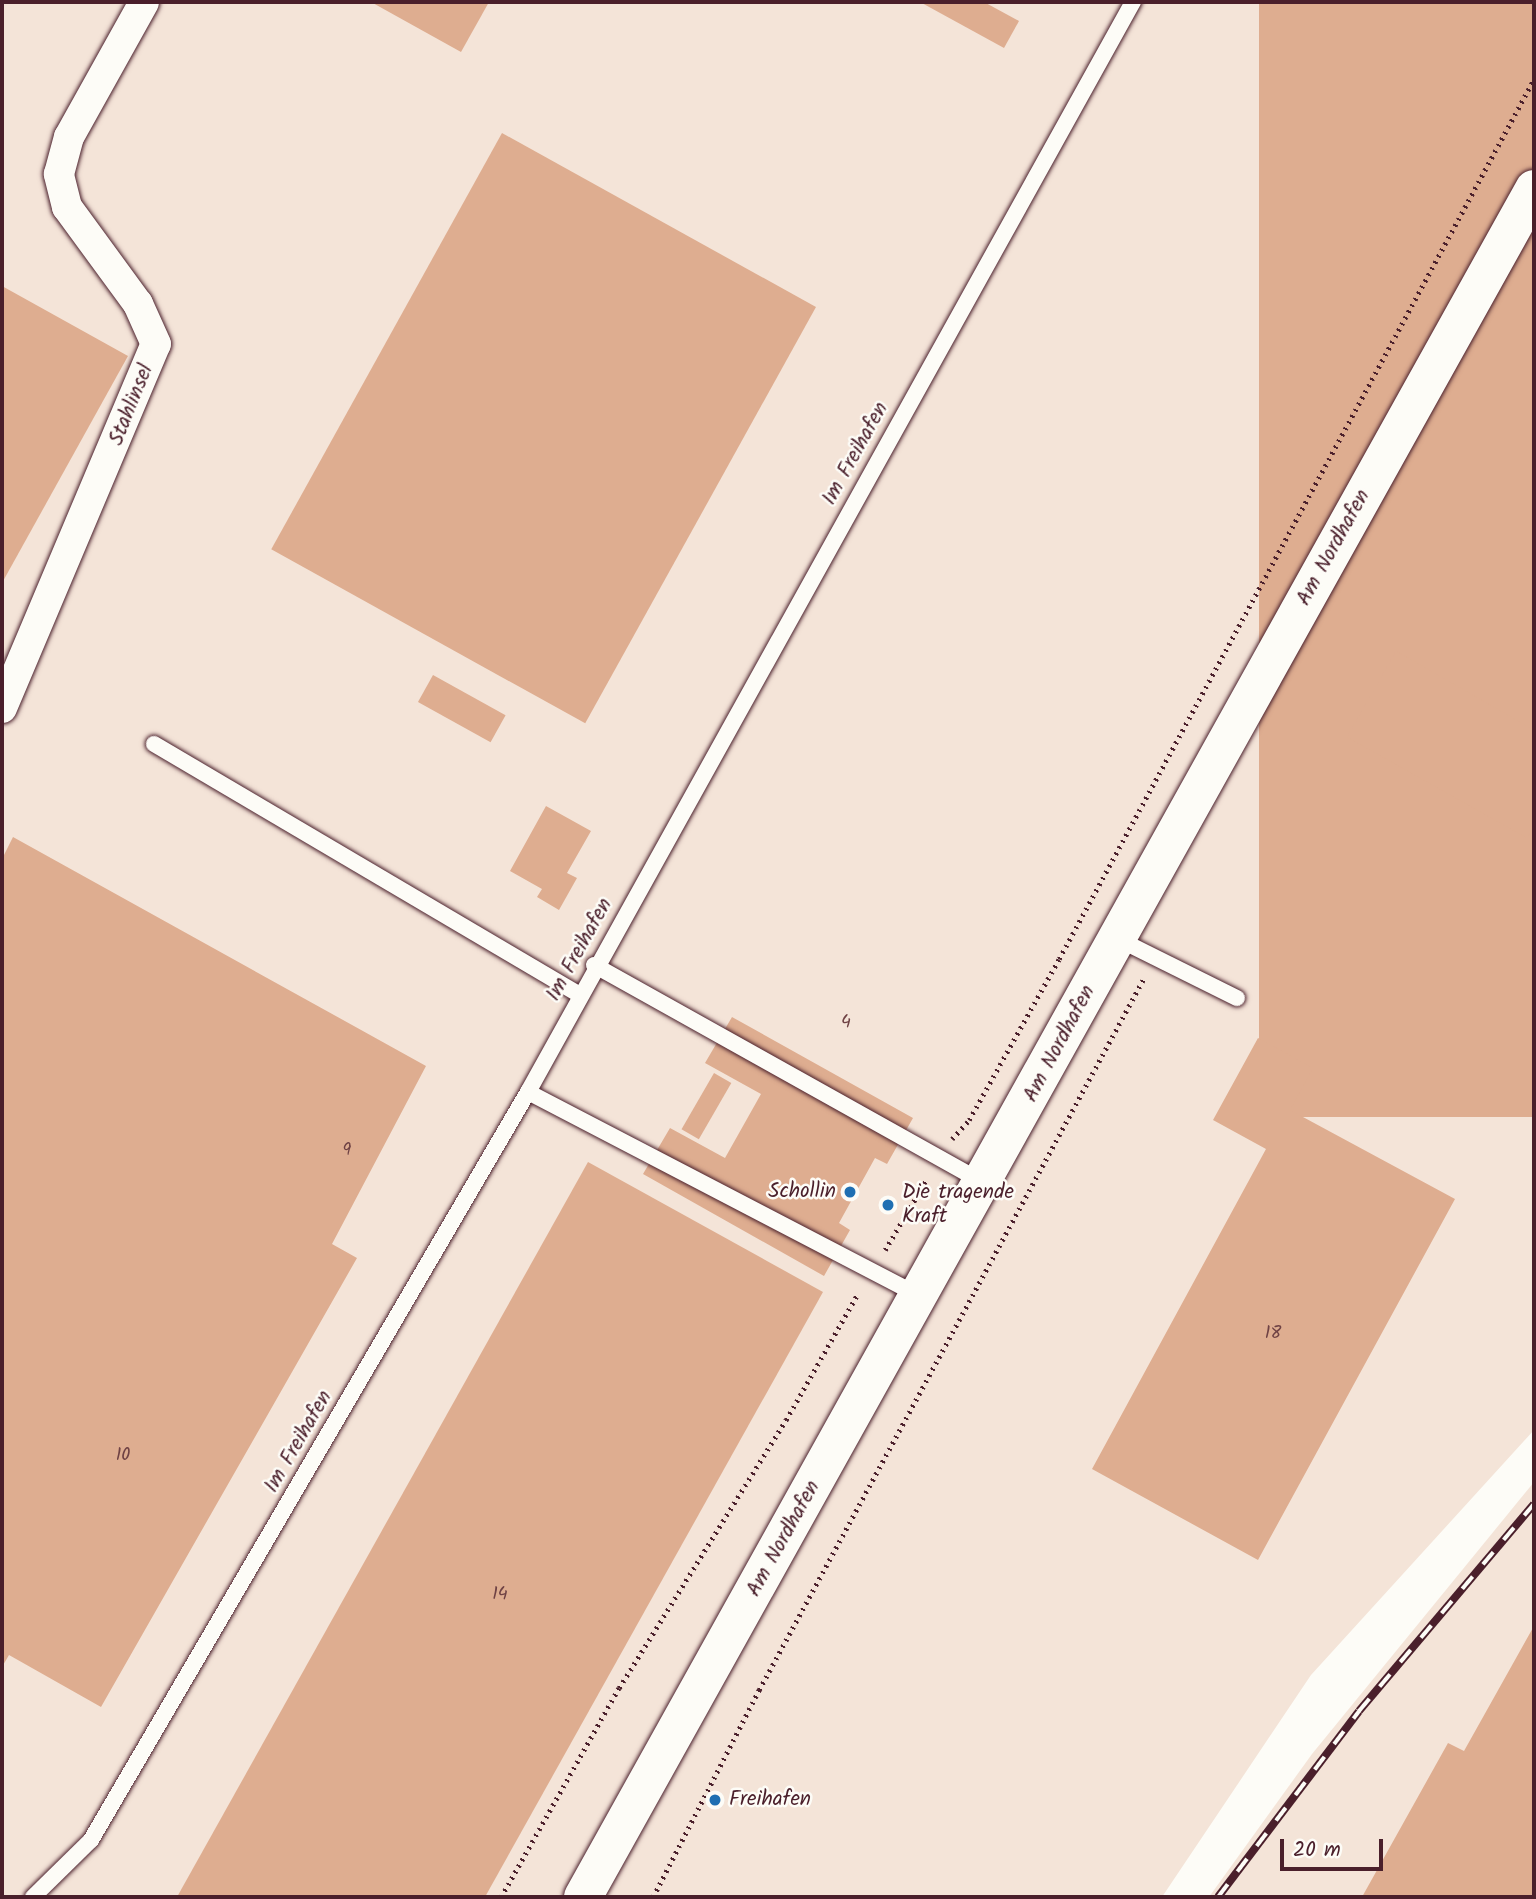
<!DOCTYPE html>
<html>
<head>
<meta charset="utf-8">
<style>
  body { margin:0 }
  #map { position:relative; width:1536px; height:1899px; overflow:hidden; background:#fdfcf7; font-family:Kalam,sans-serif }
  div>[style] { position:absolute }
  .built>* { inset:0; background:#f4e4d8 }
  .building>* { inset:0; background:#dead90; transform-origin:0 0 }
  .path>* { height:4.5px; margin-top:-2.25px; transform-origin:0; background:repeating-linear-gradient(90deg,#4a1f2b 0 2px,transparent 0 7px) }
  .roads { filter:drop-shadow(0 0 2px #4a1f2b) drop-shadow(0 0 2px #4a1f2b) }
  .lane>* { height:16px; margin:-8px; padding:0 8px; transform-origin:8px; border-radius:8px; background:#fdfcf7 }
  .street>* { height:30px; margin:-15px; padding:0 15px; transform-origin:15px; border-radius:15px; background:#fdfcf7 }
  .secondary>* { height:38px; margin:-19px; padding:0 19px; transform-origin:19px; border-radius:19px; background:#fdfcf7 }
  .rail>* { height:8px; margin-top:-4px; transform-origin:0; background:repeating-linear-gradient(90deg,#fdfcf7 0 16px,#4a1f2b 0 32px); box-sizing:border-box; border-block:2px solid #4a1f2b }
  .dots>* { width:19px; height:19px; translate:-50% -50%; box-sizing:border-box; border:4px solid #fdfcf7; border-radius:50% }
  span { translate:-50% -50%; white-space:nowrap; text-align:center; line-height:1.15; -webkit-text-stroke:5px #fdfcf7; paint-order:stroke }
  .number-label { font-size:18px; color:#6f4244 }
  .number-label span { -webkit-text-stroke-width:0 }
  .street-label { font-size:21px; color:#4a1f2b }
  .poi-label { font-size:21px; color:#4a1f2b }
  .right { translate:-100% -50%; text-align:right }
  .left { translate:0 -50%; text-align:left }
  .frame { position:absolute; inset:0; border:4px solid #4a1f2b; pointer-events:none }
  .scale { position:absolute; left:1280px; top:1839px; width:103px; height:32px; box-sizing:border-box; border:4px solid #4a1f2b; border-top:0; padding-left:9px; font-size:21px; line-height:24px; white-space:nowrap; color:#4a1f2b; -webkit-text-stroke:5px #fdfcf7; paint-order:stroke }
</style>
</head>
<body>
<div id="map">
  <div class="built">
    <div style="clip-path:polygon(2px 2px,1534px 2px,1534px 1430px,1311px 1675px,1162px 1897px,2px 1897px)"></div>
    <div style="clip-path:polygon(1534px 1482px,1534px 1897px,1209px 1897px,1312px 1754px)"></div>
  </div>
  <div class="building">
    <div style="clip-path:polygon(371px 2px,489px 2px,461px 52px)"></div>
    <div style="clip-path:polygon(920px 2px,984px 2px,1019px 21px,1004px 48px)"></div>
    <div style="left:1259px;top:2px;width:274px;height:1115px"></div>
    <div style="left:502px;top:133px;width:359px;height:476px;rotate:29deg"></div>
    <div style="clip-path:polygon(2px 286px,128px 356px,2px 583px)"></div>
    <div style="clip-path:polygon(1396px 651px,1534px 730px,1534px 826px,1527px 838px,1347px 737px)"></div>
    <div style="left:433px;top:675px;width:83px;height:31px;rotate:29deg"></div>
    <div style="clip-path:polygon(546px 806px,591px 831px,567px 873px,577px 878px,559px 910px,537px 897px,542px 889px,510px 871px)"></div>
    <div style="clip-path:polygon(13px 837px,426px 1066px,332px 1244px,357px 1258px,101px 1707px,9px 1655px,2px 1667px,2px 859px)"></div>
    <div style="clip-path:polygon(732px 1017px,913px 1118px,887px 1164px,875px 1158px,839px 1223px,850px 1230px,824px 1276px,643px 1174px,670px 1128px,725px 1158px,761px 1094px,705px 1063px)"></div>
    <div style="clip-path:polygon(1258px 1038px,1313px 1068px,1290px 1110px,1455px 1199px,1258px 1560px,1092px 1469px,1266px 1149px,1213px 1120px)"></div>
    <div style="left:714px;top:1073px;width:20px;height:65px;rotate:30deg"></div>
    <div style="clip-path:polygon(588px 1162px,823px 1292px,485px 1897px,177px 1897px)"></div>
    <div style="clip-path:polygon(1534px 1626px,1534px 1897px,1362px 1897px,1448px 1743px,1464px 1751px)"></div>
  </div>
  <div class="path">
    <div style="left:952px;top:1139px;width:25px;rotate:-48deg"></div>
    <div style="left:969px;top:1120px;width:184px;rotate:-60.8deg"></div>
    <div style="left:1059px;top:959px;width:1000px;rotate:-61.64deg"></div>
    <div style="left:885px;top:1250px;width:82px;rotate:-59.4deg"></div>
    <div style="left:501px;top:1897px;width:240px;rotate:-60.6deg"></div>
    <div style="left:619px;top:1688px;width:316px;rotate:-58.1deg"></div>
    <div style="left:786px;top:1420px;width:146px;rotate:-60.4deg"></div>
    <div style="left:653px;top:1897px;width:233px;rotate:-62.9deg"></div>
    <div style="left:759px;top:1690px;width:809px;rotate:-61.6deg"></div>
  </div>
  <div class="roads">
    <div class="lane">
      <div style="left:154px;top:744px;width:493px;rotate:30.5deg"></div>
      <div style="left:1116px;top:938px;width:135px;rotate:26.4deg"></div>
      <div style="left:594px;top:965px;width:445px;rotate:29.2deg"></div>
      <div style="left:528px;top:1092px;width:442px;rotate:27.5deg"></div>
      <div style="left:33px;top:1897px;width:81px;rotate:-44.5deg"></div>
      <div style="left:91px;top:1840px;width:866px;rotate:-59.71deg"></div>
      <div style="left:528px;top:1092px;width:1247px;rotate:-60.97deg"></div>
    </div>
    <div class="street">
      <div style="left:2px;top:708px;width:395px;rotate:-67.1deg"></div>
      <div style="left:156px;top:344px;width:44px;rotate:-114.2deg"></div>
      <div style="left:138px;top:304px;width:120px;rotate:-126.2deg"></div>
      <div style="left:67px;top:207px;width:34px;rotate:-104deg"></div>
      <div style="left:59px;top:174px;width:38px;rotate:-75deg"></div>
      <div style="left:69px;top:137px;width:154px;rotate:-60.9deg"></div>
    </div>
    <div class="secondary">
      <div style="left:583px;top:1897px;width:1955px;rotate:-60.89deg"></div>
    </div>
  </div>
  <div class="rail">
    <div style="left:1218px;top:1897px;width:233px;rotate:-52.8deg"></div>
    <div style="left:1359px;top:1711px;width:271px;rotate:-49.8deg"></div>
  </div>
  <div class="dots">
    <div style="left:850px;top:1192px;background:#1f6fb2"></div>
    <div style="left:888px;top:1205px;background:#1f6fb2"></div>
    <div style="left:715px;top:1800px;background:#1f6fb2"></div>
  </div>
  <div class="number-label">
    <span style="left:846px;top:1023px">4</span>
    <span style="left:347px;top:1151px">9</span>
    <span style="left:1273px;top:1334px">18</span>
    <span style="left:123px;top:1456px">10</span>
    <span style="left:500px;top:1595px">14</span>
  </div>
  <div class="street-label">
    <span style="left:132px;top:405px;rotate:-68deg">Stahlinsel</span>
    <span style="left:856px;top:454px;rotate:-61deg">Im Freihafen</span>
    <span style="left:1334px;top:548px;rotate:-61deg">Am Nordhafen</span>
    <span style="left:580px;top:950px;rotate:-61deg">Im Freihafen</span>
    <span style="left:1060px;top:1044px;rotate:-62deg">Am Nordhafen</span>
    <span style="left:299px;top:1442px;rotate:-60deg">Im Freihafen</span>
    <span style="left:784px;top:1539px;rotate:-61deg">Am Nordhafen</span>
  </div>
  <div class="poi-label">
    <span class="right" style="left:836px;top:1192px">Schollin</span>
    <span class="left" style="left:902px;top:1205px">Die tragende<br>Kraft</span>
    <span class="left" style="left:729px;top:1800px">Freihafen</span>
  </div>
  <div class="frame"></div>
  <div class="scale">20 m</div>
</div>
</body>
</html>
